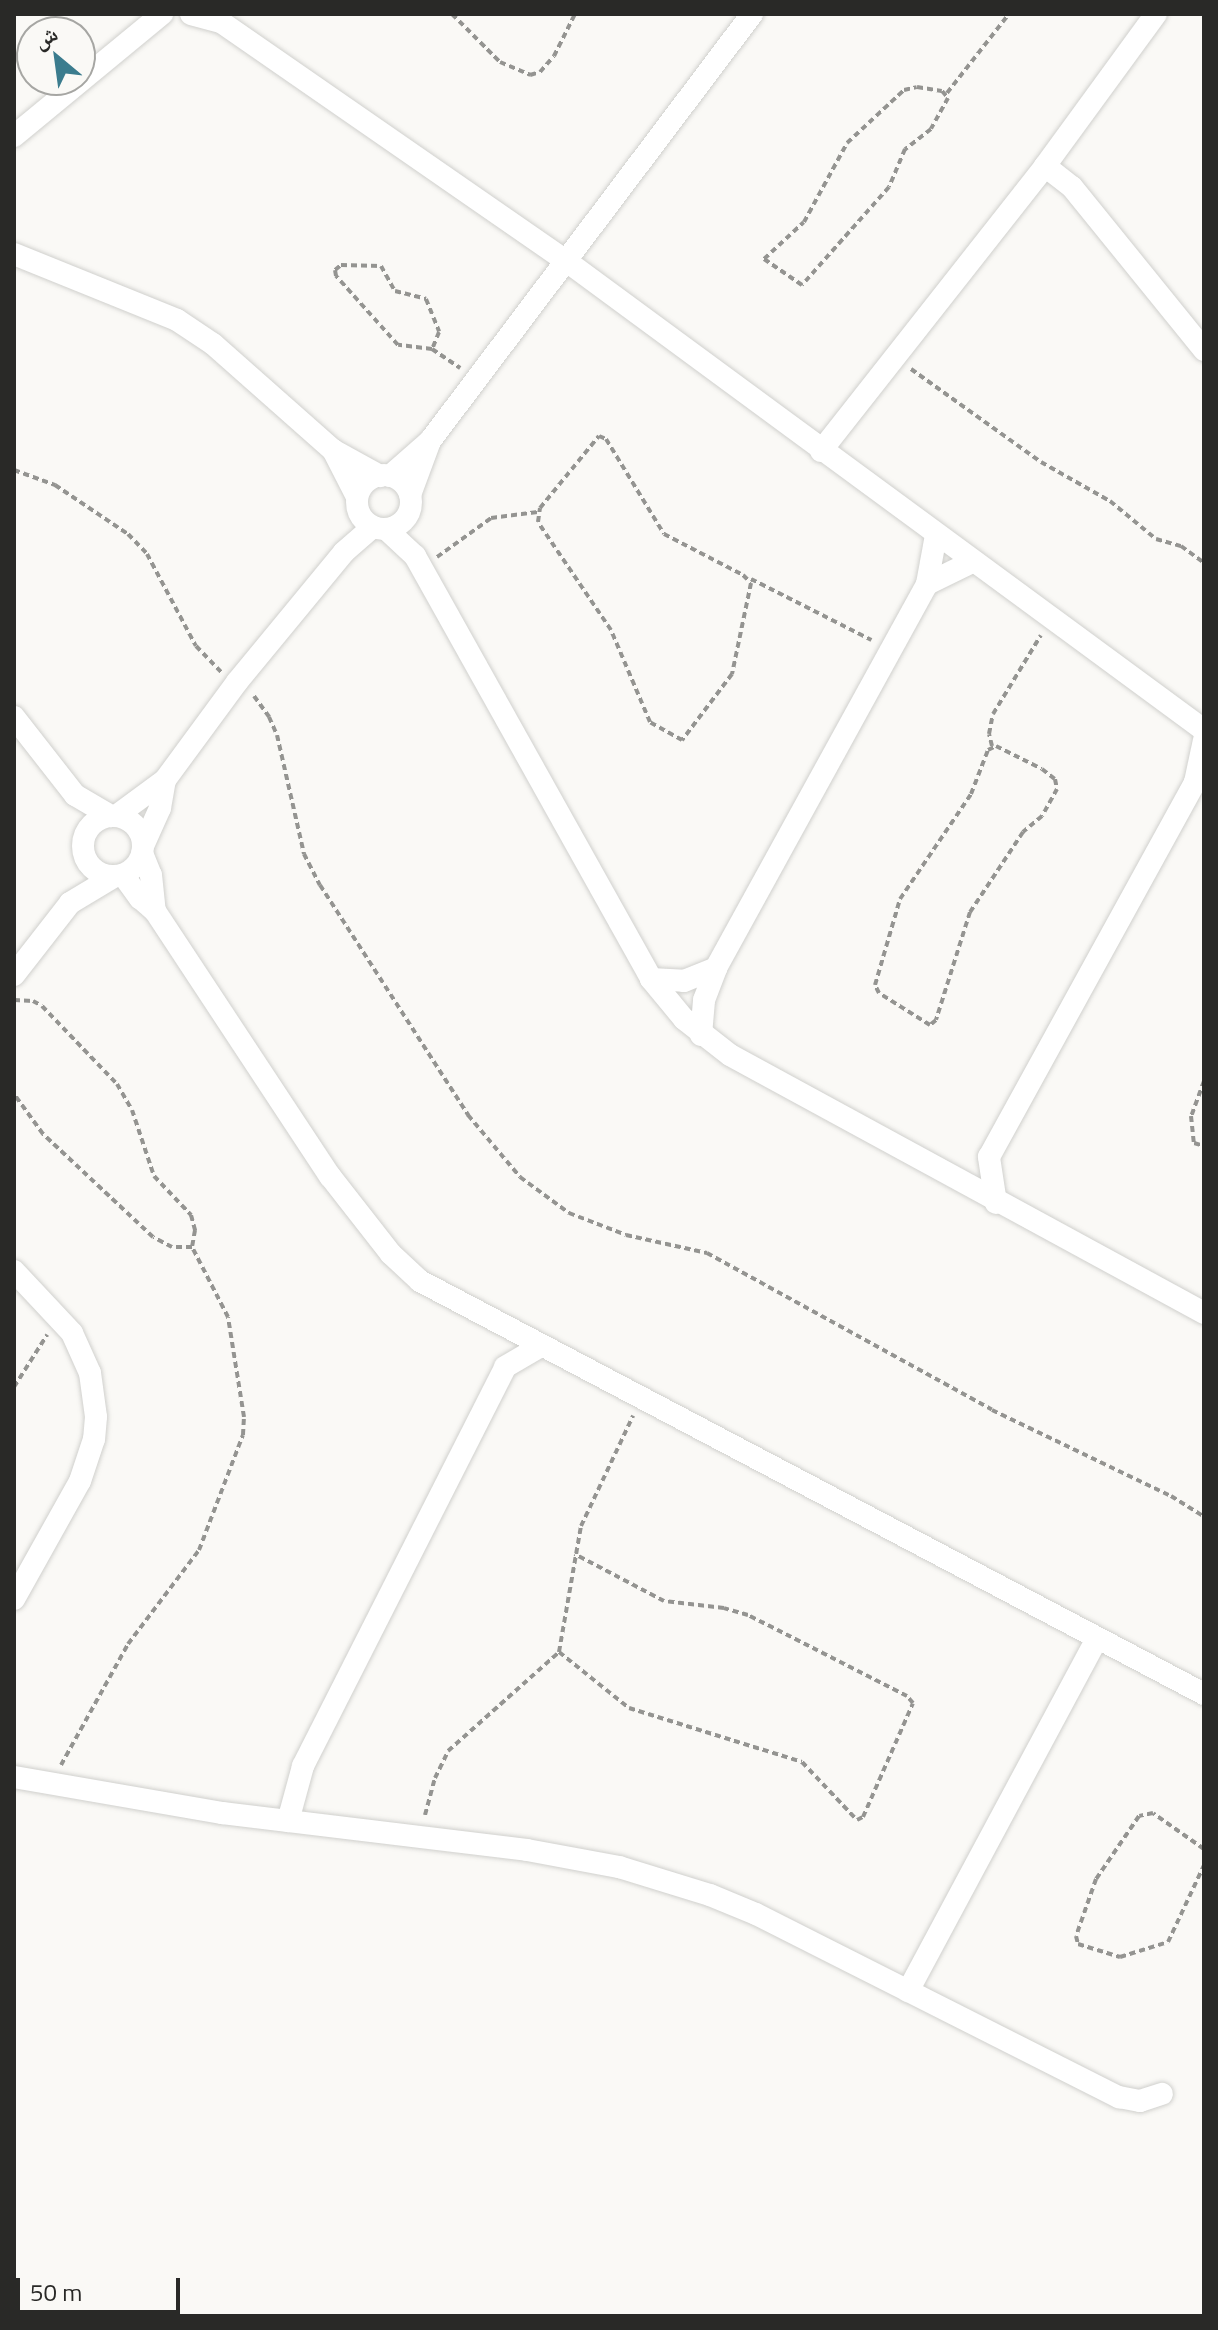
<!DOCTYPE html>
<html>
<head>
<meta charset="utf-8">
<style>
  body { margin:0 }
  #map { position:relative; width:1218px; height:2330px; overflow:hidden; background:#faf9f6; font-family:"Titillium Web","Noto Naskh Arabic",sans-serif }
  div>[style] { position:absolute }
  .path>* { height:4px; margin-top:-2px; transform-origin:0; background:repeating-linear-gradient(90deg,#949491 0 6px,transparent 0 10px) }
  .roads { filter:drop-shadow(0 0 2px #d0d0cd) drop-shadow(0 0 2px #d0d0cd) }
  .street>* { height:22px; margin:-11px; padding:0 11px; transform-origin:11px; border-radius:11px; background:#fff }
  .street>.ring { margin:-11px; padding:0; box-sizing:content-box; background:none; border:22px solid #fff; border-radius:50% }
  span { translate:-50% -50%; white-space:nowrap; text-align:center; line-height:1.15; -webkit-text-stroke:6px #faf9f6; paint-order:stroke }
  .frame { position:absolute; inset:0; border:16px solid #292927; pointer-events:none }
  .north { position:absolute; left:16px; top:16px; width:80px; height:80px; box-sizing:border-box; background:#faf9f6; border:2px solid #a6a6a3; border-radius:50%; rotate:331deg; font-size:22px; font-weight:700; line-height:32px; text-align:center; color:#292927 }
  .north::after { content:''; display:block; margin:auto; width:28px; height:36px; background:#3b7c8e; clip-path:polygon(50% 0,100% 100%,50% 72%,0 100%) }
  .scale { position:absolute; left:16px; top:2278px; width:164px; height:36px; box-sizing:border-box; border:4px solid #292927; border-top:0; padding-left:10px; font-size:24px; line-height:28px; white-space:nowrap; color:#292927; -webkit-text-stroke:6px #faf9f6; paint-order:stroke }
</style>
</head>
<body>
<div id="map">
  <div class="path">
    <div style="left:452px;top:14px;width:68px;rotate:45deg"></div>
    <div style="left:500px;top:62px;width:33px;rotate:23deg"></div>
    <div style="left:530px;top:75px;width:10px;rotate:-17deg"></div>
    <div style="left:540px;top:72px;width:21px;rotate:-49deg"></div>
    <div style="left:554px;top:56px;width:47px;rotate:-63.4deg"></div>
    <div style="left:917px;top:87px;width:25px;rotate:9deg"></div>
    <div style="left:942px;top:91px;width:9px;rotate:49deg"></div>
    <div style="left:948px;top:98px;width:35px;rotate:119deg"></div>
    <div style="left:931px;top:129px;width:33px;rotate:142deg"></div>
    <div style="left:905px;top:149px;width:41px;rotate:112.8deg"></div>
    <div style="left:889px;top:187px;width:131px;rotate:131.6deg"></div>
    <div style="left:802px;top:285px;width:46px;rotate:-145.6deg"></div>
    <div style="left:764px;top:259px;width:54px;rotate:-42.8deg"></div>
    <div style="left:804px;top:222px;width:90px;rotate:-61.4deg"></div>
    <div style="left:847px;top:143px;width:78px;rotate:-42.9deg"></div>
    <div style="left:904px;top:90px;width:13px;rotate:-13deg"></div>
    <div style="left:947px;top:93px;width:100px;rotate:-51.9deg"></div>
    <div style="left:341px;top:265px;width:40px;rotate:1.4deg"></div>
    <div style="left:381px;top:266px;width:29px;rotate:61deg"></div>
    <div style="left:395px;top:291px;width:32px;rotate:14deg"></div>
    <div style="left:426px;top:299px;width:35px;rotate:68deg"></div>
    <div style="left:439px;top:332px;width:18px;rotate:112deg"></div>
    <div style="left:432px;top:349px;width:34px;rotate:-173deg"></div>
    <div style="left:398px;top:345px;width:93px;rotate:-131.9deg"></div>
    <div style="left:336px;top:276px;width:6px;rotate:-99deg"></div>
    <div style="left:335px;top:270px;width:8px;rotate:-40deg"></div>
    <div style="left:432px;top:349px;width:34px;rotate:34deg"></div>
    <div style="left:911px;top:369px;width:160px;rotate:35.6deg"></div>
    <div style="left:1041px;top:462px;width:79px;rotate:29.5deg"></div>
    <div style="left:1110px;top:501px;width:60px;rotate:39.6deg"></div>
    <div style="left:1156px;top:539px;width:26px;rotate:16deg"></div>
    <div style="left:1181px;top:546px;width:29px;rotate:36deg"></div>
    <div style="left:599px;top:436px;width:8px;rotate:23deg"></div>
    <div style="left:606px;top:439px;width:111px;rotate:58.6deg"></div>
    <div style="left:664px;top:534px;width:89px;rotate:27.4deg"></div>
    <div style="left:743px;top:575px;width:11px;rotate:45deg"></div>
    <div style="left:751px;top:583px;width:93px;rotate:101.8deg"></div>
    <div style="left:732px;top:674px;width:83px;rotate:127.1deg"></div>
    <div style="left:682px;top:740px;width:37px;rotate:-151deg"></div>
    <div style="left:650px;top:722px;width:100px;rotate:-113deg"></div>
    <div style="left:611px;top:630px;width:130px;rotate:-124.1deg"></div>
    <div style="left:538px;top:522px;width:14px;rotate:-82deg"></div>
    <div style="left:540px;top:508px;width:93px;rotate:-50.7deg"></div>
    <div style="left:14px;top:470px;width:44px;rotate:20.1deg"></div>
    <div style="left:55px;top:485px;width:88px;rotate:33.9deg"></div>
    <div style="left:128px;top:534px;width:28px;rotate:46deg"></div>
    <div style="left:147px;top:554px;width:104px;rotate:62deg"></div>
    <div style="left:196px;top:646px;width:36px;rotate:46deg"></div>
    <div style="left:437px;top:557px;width:67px;rotate:-35.8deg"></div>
    <div style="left:491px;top:518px;width:47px;rotate:-7.3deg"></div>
    <div style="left:751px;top:579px;width:135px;rotate:26.9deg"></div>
    <div style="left:254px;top:696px;width:26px;rotate:54deg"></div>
    <div style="left:269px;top:717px;width:20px;rotate:66deg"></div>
    <div style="left:277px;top:735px;width:122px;rotate:77.2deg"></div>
    <div style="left:304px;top:854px;width:35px;rotate:63deg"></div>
    <div style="left:320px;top:885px;width:274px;rotate:57.2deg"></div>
    <div style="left:468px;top:1115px;width:81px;rotate:50deg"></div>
    <div style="left:520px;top:1177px;width:61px;rotate:36.3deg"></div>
    <div style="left:569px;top:1213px;width:61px;rotate:21.1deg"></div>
    <div style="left:626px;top:1235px;width:83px;rotate:12.5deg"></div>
    <div style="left:707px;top:1253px;width:325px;rotate:28.8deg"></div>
    <div style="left:992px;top:1410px;width:199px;rotate:25.7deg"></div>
    <div style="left:1171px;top:1496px;width:39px;rotate:32deg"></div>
    <div style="left:992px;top:746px;width:12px;rotate:-104deg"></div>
    <div style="left:989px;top:734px;width:20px;rotate:-79deg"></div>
    <div style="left:993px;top:714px;width:92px;rotate:-58.7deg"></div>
    <div style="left:996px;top:746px;width:51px;rotate:26.6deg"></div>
    <div style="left:1042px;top:769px;width:16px;rotate:38deg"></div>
    <div style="left:1055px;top:779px;width:10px;rotate:79deg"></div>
    <div style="left:1057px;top:789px;width:31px;rotate:119deg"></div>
    <div style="left:1042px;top:816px;width:25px;rotate:140deg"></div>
    <div style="left:1023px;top:832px;width:96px;rotate:123.5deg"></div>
    <div style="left:970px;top:912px;width:113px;rotate:107.5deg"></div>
    <div style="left:936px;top:1020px;width:8px;rotate:140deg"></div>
    <div style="left:930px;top:1025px;width:60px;rotate:-147.9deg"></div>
    <div style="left:879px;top:993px;width:9px;rotate:-117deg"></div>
    <div style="left:875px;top:985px;width:90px;rotate:-73.8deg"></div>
    <div style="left:900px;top:899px;width:127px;rotate:-55.9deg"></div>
    <div style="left:971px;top:794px;width:47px;rotate:-68.9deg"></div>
    <div style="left:988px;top:750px;width:9px;rotate:-27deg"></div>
    <div style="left:14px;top:1000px;width:19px;rotate:3deg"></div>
    <div style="left:33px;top:1001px;width:10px;rotate:29deg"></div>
    <div style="left:42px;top:1006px;width:108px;rotate:46.1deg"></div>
    <div style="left:117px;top:1084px;width:30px;rotate:60deg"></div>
    <div style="left:132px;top:1110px;width:70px;rotate:71.6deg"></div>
    <div style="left:154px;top:1176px;width:54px;rotate:46.5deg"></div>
    <div style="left:191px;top:1215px;width:16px;rotate:75deg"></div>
    <div style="left:195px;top:1230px;width:17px;rotate:100deg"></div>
    <div style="left:192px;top:1247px;width:20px;rotate:180deg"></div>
    <div style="left:172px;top:1247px;width:21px;rotate:-152deg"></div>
    <div style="left:153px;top:1237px;width:151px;rotate:-136.9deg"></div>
    <div style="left:43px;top:1134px;width:49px;rotate:-125.9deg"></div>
    <div style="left:1204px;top:1081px;width:37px;rotate:110deg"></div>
    <div style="left:1191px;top:1116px;width:27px;rotate:84deg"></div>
    <div style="left:1194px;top:1143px;width:10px;rotate:17deg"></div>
    <div style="left:14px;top:1387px;width:62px;rotate:-57.6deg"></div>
    <div style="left:559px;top:1652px;width:90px;rotate:38.7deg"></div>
    <div style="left:629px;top:1708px;width:181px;rotate:17.3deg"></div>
    <div style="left:802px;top:1762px;width:80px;rotate:46.5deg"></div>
    <div style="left:857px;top:1820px;width:7px;rotate:-27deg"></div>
    <div style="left:863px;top:1817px;width:124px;rotate:-66.3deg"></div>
    <div style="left:913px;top:1703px;width:9px;rotate:-131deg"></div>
    <div style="left:907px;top:1696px;width:178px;rotate:-153deg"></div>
    <div style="left:748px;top:1615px;width:25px;rotate:-164deg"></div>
    <div style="left:724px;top:1608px;width:60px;rotate:-173.3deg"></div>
    <div style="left:664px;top:1601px;width:101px;rotate:-152.2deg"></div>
    <div style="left:61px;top:1765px;width:138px;rotate:-61deg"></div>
    <div style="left:128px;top:1644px;width:118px;rotate:-52.9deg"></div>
    <div style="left:199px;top:1550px;width:123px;rotate:-69.1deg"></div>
    <div style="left:243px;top:1435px;width:18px;rotate:-87deg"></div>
    <div style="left:244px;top:1417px;width:101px;rotate:-99.1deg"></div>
    <div style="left:228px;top:1317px;width:79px;rotate:-117.2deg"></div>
    <div style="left:425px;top:1815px;width:38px;rotate:-75deg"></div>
    <div style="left:435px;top:1778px;width:30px;rotate:-64deg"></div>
    <div style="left:448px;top:1751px;width:149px;rotate:-41.7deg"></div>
    <div style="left:559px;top:1652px;width:128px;rotate:-80.1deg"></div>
    <div style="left:581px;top:1526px;width:122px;rotate:-64.7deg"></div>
    <div style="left:1204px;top:1849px;width:62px;rotate:-144.8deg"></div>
    <div style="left:1153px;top:1813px;width:14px;rotate:168deg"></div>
    <div style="left:1139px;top:1816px;width:76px;rotate:124.3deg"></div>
    <div style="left:1096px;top:1879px;width:60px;rotate:109.3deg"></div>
    <div style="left:1076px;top:1936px;width:8px;rotate:76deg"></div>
    <div style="left:1078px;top:1944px;width:44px;rotate:17.2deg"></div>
    <div style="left:1120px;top:1957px;width:50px;rotate:-17.4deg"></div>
    <div style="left:1168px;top:1942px;width:85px;rotate:-64.9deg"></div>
  </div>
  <div class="roads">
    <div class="street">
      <div style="left:191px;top:14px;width:31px;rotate:15deg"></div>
      <div style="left:221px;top:22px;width:418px;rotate:34.7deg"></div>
      <div style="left:565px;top:260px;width:793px;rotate:36.34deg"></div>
      <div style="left:14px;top:136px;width:192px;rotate:-39.5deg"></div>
      <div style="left:1045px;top:166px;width:34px;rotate:38deg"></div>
      <div style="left:1072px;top:187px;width:210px;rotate:51deg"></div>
      <div style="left:14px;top:254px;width:176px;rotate:22deg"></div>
      <div style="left:177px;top:320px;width:43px;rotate:33.7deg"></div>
      <div style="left:213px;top:344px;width:160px;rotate:41.5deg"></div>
      <div style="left:333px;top:450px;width:54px;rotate:29deg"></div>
      <div style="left:333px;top:450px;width:53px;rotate:62.9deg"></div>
      <div style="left:821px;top:451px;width:362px;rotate:-51.8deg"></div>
      <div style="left:1045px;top:166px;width:188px;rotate:-53.9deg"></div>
      <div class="ring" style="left:357px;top:475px;width:32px;height:32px"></div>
      <div style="left:390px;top:476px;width:53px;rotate:-41.2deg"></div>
      <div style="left:430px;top:441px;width:535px;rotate:-52.98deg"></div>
      <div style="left:410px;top:495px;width:58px;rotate:-69.7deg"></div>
      <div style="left:386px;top:529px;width:40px;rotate:43deg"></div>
      <div style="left:415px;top:556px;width:484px;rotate:60.8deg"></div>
      <div style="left:651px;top:979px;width:52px;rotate:50.5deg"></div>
      <div style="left:684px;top:1019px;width:58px;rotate:38deg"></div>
      <div style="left:730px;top:1055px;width:540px;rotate:28.56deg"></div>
      <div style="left:927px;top:584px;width:50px;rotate:-26.1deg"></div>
      <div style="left:14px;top:717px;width:99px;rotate:52deg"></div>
      <div style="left:75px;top:795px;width:42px;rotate:30.3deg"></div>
      <div style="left:1195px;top:782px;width:43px;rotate:-77.9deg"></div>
      <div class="ring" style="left:83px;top:816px;width:38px;height:38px"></div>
      <div style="left:116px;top:816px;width:61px;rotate:-36.3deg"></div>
      <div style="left:165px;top:780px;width:122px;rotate:-53.7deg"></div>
      <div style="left:237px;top:682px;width:168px;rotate:-50.5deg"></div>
      <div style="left:344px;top:552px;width:38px;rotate:-41deg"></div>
      <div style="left:143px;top:846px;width:42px;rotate:-65.9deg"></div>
      <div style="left:160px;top:808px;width:28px;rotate:-80deg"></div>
      <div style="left:142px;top:853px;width:24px;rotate:68deg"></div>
      <div style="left:151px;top:875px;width:36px;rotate:84deg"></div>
      <div style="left:123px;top:875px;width:29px;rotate:54deg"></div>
      <div style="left:140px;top:898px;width:20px;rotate:41deg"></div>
      <div style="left:155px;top:911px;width:318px;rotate:56.6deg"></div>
      <div style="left:330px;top:1176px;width:99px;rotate:52deg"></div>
      <div style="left:391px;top:1254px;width:40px;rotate:43deg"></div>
      <div style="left:420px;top:1281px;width:886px;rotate:27.78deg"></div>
      <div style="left:14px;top:975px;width:91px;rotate:-52.1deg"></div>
      <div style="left:70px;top:903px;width:52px;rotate:-31deg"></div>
      <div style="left:651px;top:979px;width:33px;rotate:3deg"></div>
      <div style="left:684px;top:981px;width:35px;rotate:-22deg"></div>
      <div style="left:701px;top:1035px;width:35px;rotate:-85deg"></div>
      <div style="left:704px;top:1000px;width:34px;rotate:-69deg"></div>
      <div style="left:716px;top:968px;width:438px;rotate:-61.2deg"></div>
      <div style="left:927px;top:584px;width:50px;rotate:-79.6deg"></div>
      <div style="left:996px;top:1203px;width:47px;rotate:-98.7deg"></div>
      <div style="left:989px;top:1157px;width:428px;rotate:-61.2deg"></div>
      <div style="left:1195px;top:782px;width:11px;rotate:-38deg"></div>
      <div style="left:14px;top:1271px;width:85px;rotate:46.9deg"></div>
      <div style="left:72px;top:1333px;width:44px;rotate:65.8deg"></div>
      <div style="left:90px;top:1373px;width:44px;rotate:82.2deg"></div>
      <div style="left:96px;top:1417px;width:22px;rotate:95deg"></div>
      <div style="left:94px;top:1439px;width:44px;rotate:108.4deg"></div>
      <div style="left:80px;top:1481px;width:135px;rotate:119.2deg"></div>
      <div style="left:14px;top:1777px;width:211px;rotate:9.8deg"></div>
      <div style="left:222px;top:1813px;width:307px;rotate:6.9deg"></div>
      <div style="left:527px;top:1850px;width:94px;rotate:10.5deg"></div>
      <div style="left:619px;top:1867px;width:95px;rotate:17.1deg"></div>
      <div style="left:710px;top:1895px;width:50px;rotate:22.4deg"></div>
      <div style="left:756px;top:1914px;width:407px;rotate:26.8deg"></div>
      <div style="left:1119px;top:2097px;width:21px;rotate:11deg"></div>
      <div style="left:1140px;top:2101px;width:23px;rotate:-18deg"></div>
      <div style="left:288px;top:1821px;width:57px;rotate:-74.7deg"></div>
      <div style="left:303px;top:1766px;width:447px;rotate:-63.1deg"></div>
      <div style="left:505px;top:1367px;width:42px;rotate:-30.3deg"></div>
      <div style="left:908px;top:1991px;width:400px;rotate:-61.8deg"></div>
    </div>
  </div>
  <div class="frame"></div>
  <div class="north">ش</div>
  <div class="scale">50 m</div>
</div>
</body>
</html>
